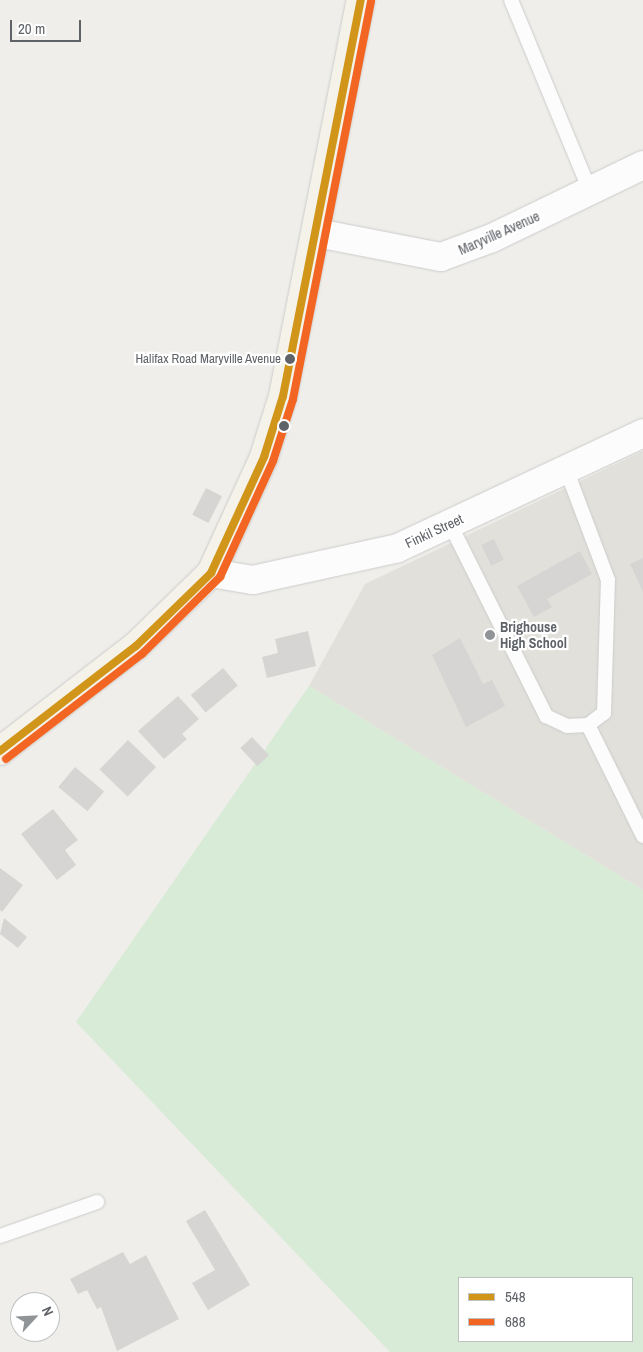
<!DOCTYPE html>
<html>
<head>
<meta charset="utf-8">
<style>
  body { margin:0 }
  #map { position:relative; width:643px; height:1352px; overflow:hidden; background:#efeeea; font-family:"Archivo Narrow",sans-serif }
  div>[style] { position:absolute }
  .education>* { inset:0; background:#e2e0da }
  .green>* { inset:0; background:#d8ebd6 }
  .building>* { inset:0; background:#d6d5d3; transform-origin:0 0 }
  .roads { filter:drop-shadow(0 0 1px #cbcccc) drop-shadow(0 0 1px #cbcccc) }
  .lane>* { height:14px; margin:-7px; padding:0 7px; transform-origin:7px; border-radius:7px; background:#fdfcfc }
  .street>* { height:28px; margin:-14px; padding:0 14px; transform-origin:14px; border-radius:14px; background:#fdfcfc }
  .primary>* { height:28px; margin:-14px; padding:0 14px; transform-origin:14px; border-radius:14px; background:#f4f2e9 }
  .bus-1>* { height:8px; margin:-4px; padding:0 4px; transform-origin:4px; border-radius:4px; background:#d1951a }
  .bus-2>* { height:8px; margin:-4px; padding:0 4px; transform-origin:4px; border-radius:4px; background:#f26522 }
  .dots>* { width:14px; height:14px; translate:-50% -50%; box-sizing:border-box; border:2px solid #fff; border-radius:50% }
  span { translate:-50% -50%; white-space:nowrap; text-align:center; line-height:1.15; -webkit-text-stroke:4.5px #fff; paint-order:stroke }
  .bus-label { font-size:13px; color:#5f6368 }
  .right { translate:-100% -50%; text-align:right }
  .street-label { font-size:14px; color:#5f6368 }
  .poi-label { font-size:14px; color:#5f6368; font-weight:700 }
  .left { translate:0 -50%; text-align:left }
  .legend { position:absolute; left:458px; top:1277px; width:175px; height:65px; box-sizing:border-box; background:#fff; border:1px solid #bfc1c3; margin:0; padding:6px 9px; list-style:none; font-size:15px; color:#5f6368 }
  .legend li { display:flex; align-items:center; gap:10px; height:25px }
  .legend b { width:25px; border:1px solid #bfc1c3 }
  .north { position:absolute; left:10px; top:1292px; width:50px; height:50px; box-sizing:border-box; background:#fff; border:1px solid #bfc1c3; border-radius:50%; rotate:65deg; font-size:14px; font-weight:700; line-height:20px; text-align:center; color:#5f6368 }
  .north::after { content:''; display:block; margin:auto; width:18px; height:22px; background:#919496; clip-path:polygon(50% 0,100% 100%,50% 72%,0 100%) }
  .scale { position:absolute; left:10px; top:20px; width:71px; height:22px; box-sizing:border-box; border:2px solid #5f6368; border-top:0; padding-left:6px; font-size:15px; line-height:18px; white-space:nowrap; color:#5f6368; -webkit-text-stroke:4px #fff; paint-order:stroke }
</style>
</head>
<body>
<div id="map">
  <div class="education">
    <div style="clip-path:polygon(643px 451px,643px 890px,309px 686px,365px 584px)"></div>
  </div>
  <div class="green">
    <div style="clip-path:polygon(evenodd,309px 686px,643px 890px,643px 1352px,390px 1352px,76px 1022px,309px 686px,459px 1278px,632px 1278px,632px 1341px,459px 1341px,459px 1278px)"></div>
  </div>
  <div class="building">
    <div style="left:206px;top:488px;width:18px;height:30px;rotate:27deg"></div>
    <div style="left:494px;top:539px;width:23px;height:14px;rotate:65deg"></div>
    <div style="clip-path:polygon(580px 551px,592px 574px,547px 599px,552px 607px,534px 617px,517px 586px)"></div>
    <div style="clip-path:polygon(643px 558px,643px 592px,630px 564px)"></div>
    <div style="clip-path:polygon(308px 631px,316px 666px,267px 678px,262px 657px,278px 653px,275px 639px)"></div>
    <div style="clip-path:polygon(460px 638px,483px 684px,492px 680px,505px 706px,466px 727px,432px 655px)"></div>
    <div style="left:223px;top:668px;width:23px;height:42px;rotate:50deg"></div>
    <div style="clip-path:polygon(178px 696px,199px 719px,182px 734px,187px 739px,164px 759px,138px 731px)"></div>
    <div style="left:252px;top:737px;width:25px;height:16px;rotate:47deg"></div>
    <div style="left:128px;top:740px;width:39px;height:41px;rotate:44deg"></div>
    <div style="left:75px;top:767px;width:38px;height:26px;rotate:40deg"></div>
    <div style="clip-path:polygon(53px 809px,78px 840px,65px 850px,76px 865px,57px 880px,21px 834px)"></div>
    <div style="clip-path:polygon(0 868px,23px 885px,2px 912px,0 910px)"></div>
    <div style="clip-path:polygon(4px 918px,27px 937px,18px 948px,0 934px)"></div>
    <div style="clip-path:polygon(205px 1210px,250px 1285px,208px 1310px,192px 1283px,215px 1270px,186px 1221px)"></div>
    <div style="clip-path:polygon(123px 1252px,130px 1264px,146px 1255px,179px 1319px,117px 1351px,101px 1307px,97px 1309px,87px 1290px,78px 1294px,70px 1279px)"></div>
  </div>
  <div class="roads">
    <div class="lane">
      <div style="left:511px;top:0;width:207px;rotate:67.5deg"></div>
      <div style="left:450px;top:524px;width:215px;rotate:63.4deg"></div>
      <div style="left:546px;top:716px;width:23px;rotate:25deg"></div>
      <div style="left:567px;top:726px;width:21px;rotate:-3deg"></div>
      <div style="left:588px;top:725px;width:20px;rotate:-37deg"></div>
      <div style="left:604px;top:713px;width:133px;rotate:-88.3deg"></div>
      <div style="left:608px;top:580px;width:119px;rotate:-110.7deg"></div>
      <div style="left:588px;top:725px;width:124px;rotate:63.6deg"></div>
      <div style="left:0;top:1236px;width:103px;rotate:-19.3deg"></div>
    </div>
    <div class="street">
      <div style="left:317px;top:233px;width:126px;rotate:11deg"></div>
      <div style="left:441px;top:257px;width:54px;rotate:-20.4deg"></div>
      <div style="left:492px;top:238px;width:168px;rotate:-25.8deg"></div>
      <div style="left:211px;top:573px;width:43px;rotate:9.5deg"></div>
      <div style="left:253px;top:580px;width:148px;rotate:-12.4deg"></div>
      <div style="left:398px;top:548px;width:271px;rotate:-25.1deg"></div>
    </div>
    <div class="primary">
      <div style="left:0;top:751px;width:172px;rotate:-37.7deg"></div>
      <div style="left:136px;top:646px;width:105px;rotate:-44.2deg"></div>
      <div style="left:211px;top:573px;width:128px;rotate:-65.4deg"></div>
      <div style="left:264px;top:457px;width:64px;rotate:-72.7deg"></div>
      <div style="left:283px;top:396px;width:404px;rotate:-78.9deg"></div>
    </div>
  </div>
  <div class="bus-1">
    <div style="left:0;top:751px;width:172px;rotate:-37.7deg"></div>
    <div style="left:136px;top:646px;width:105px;rotate:-44.2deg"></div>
    <div style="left:211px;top:573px;width:128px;rotate:-65.4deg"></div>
    <div style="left:264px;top:457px;width:64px;rotate:-72.7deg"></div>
    <div style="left:283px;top:396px;width:404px;rotate:-78.9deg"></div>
  </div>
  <div class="bus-2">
    <div style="left:6px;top:759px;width:172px;rotate:-37.7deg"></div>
    <div style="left:142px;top:654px;width:110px;rotate:-44.6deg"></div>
    <div style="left:220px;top:577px;width:128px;rotate:-65.4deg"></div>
    <div style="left:273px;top:461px;width:65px;rotate:-72.1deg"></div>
    <div style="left:293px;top:399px;width:405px;rotate:-78.9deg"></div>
  </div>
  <div class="dots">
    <div style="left:290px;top:359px;background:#5f6368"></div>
    <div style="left:284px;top:426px;background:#5f6368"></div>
    <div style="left:490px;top:635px;background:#919496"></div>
  </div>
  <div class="bus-label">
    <span class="right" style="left:281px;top:359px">Halifax Road Maryville Avenue</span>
  </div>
  <div class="street-label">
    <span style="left:499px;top:233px;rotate:-24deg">Maryville Avenue</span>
    <span style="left:434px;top:531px;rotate:-25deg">Finkil Street</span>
  </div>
  <div class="poi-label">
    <span class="left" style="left:500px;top:635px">Brighouse<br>High School</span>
  </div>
  <ul class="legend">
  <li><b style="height:6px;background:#d1951a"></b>548</li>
  <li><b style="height:6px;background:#f26522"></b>688</li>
  </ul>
  <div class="north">N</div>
  <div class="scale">20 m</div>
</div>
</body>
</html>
